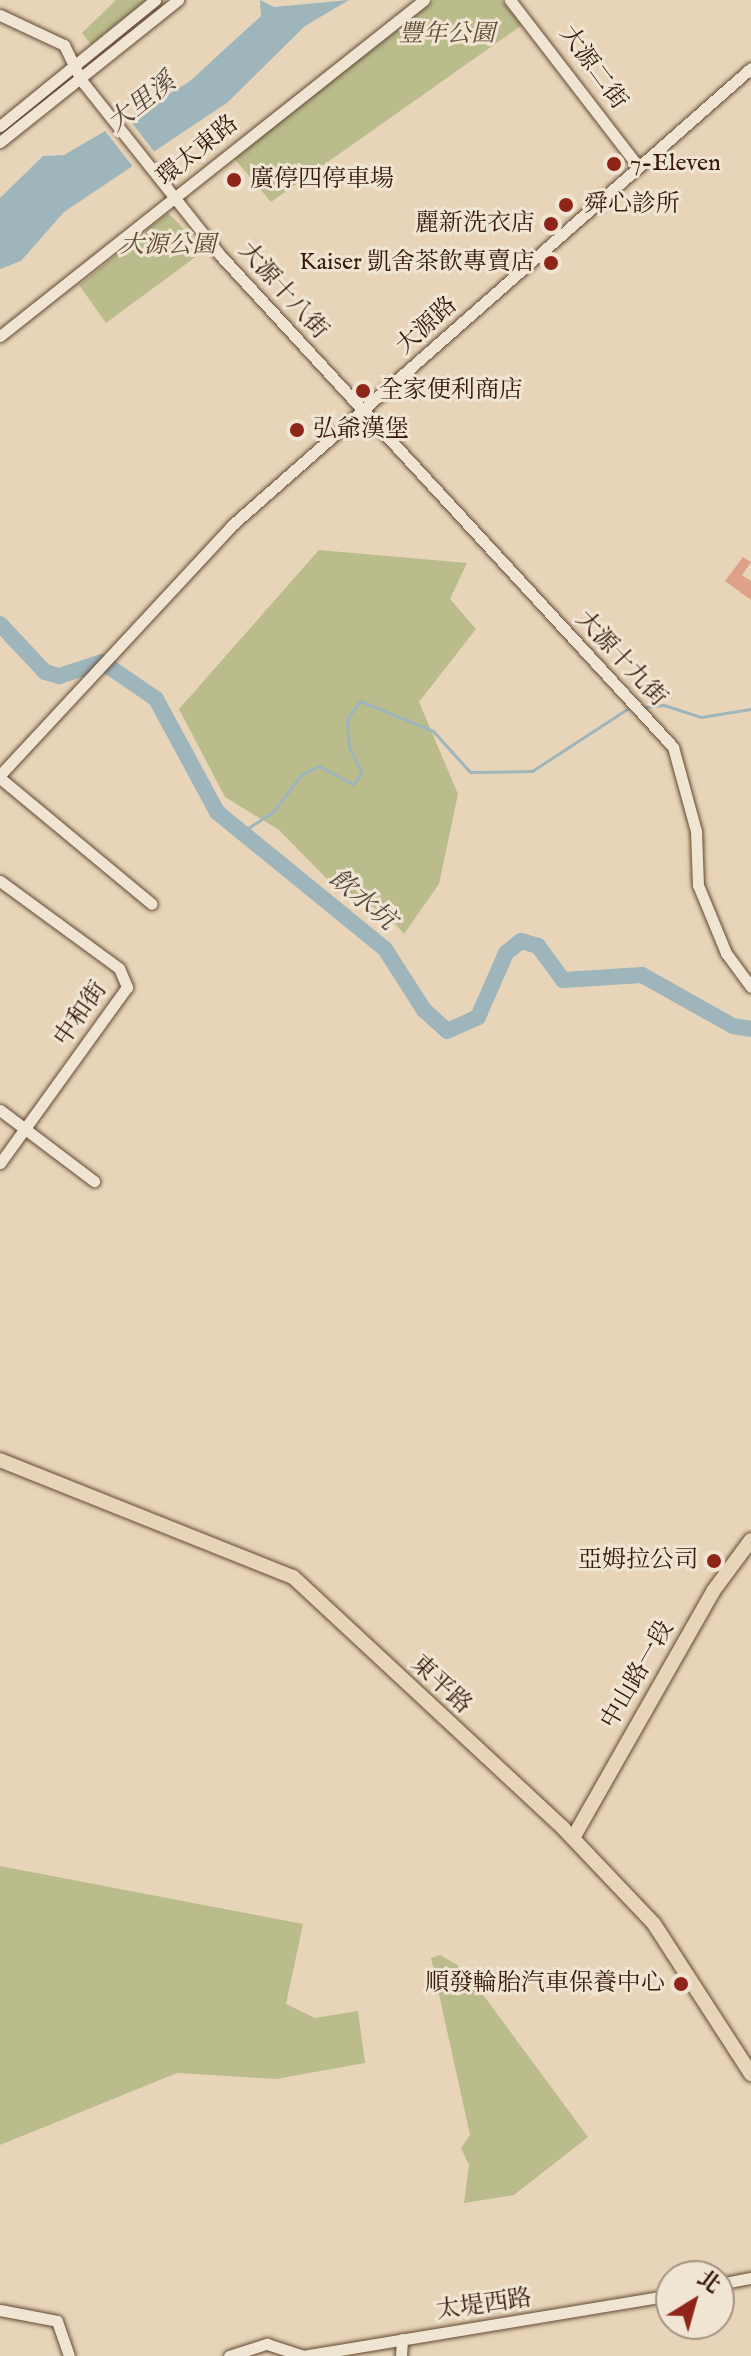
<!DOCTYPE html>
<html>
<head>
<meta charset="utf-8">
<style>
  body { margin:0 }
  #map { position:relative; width:751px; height:2356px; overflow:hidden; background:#e8d5b9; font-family:"IM FELL English","Noto Serif TC",serif }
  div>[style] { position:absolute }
  .green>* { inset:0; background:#babc8c }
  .water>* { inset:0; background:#9db5bb }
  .pier>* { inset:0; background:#e8d5b9; transform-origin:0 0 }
  .stream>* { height:3px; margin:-1.5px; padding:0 1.5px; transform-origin:1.5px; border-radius:1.5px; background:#9db5bb }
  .river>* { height:16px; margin:-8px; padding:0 8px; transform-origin:8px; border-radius:8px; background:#9db5bb }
  .building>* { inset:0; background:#e0a189 }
  .roads { filter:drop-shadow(0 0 2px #634834) drop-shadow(0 0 2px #634834) }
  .minor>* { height:11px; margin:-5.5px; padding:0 5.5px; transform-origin:5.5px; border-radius:5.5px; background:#f0e4d2 }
  .major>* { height:14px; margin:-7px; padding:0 7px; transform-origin:7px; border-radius:7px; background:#e8d5b9 }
  .dots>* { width:22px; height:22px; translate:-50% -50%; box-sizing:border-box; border:4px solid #f0e4d2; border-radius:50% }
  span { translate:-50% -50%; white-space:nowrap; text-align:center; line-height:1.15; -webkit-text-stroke:6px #f0e4d2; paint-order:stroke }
  .park-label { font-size:24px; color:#5e4a2f; font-style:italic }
  .street-label { font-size:24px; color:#371907 }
  .poi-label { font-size:24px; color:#371907 }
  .left { translate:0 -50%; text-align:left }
  .right { translate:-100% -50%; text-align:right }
  .water-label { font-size:26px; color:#56483d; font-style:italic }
  .north { position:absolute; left:655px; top:2260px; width:80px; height:80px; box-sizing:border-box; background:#f0e4d2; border:2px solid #a69381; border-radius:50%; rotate:37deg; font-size:22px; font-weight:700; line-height:32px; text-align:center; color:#371907 }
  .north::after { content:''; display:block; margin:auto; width:28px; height:36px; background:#8f2418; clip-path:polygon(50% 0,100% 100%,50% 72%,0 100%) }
</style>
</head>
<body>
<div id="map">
  <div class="green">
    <div style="clip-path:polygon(116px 0,146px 0,91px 44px,82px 33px)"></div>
    <div style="clip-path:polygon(434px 0,501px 0,522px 25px,271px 202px,234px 158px)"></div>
    <div style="clip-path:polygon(168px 213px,205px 250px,106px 323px,79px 285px)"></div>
    <div style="clip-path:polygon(319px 550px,467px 563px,450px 599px,476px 629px,419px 702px,458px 794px,439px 884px,404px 934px,388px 916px,327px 879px,279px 830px,225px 797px,179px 709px)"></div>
    <div style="clip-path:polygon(0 1866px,303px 1924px,286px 2004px,315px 2018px,358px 2011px,365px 2063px,276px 2079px,177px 2073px,0 2145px)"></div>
    <div style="clip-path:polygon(440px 1955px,464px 1969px,588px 2137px,514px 2195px,464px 2203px,469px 2165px,461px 2148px,470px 2135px,431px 1958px)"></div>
  </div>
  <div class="water">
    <div style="clip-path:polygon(260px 0,274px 7px,349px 0,305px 26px,228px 102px,64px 212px,21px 261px,0 269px,0 198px,43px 156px,64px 155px,189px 82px,261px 16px)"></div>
  </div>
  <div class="pier">
    <div style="left:124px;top:113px;width:53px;height:26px;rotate:52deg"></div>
  </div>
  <div class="stream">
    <div style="left:644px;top:707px;width:20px;rotate:-6deg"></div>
    <div style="left:664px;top:705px;width:39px;rotate:18deg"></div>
    <div style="left:701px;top:717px;width:51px;rotate:-9.1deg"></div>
    <div style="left:242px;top:832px;width:37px;rotate:-33deg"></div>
    <div style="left:273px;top:812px;width:46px;rotate:-52.9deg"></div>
    <div style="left:301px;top:775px;width:20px;rotate:-27deg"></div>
    <div style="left:319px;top:766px;width:38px;rotate:28deg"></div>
    <div style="left:353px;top:784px;width:14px;rotate:-51deg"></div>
    <div style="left:362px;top:773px;width:28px;rotate:-117deg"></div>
    <div style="left:349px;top:748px;width:29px;rotate:-94deg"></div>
    <div style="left:347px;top:719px;width:22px;rotate:-54deg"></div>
    <div style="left:360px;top:701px;width:79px;rotate:22.3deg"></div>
    <div style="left:433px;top:731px;width:55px;rotate:47.9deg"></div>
    <div style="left:470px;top:772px;width:62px;rotate:-0.9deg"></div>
    <div style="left:532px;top:771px;width:113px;rotate:-33.1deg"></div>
  </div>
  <div class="river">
    <div style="left:0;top:624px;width:66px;rotate:46.8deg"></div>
    <div style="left:45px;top:672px;width:15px;rotate:16deg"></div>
    <div style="left:59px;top:676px;width:45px;rotate:-18deg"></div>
    <div style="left:102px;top:662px;width:65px;rotate:34.4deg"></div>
    <div style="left:156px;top:699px;width:128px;rotate:61.6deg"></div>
    <div style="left:217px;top:812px;width:217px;rotate:39.2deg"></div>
    <div style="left:385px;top:949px;width:72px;rotate:57.4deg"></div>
    <div style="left:424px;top:1010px;width:31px;rotate:42deg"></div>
    <div style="left:447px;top:1031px;width:34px;rotate:-24deg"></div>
    <div style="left:478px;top:1017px;width:70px;rotate:-66.4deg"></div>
    <div style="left:506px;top:953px;width:19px;rotate:-39deg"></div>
    <div style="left:521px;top:941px;width:18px;rotate:16deg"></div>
    <div style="left:538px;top:946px;width:42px;rotate:53.7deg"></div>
    <div style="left:563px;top:980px;width:79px;rotate:-3.6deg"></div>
    <div style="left:642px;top:975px;width:104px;rotate:29.3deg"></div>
    <div style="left:733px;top:1026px;width:18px;rotate:9deg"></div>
  </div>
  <div class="building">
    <div style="clip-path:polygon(743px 557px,751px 562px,742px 575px,751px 581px,751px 600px,725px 581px)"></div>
  </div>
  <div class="roads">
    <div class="minor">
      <div style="left:510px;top:0;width:208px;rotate:52.4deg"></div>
      <div style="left:0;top:15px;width:71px;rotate:25.1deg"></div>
      <div style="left:64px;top:45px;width:39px;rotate:64deg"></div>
      <div style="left:81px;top:80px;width:223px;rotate:51.5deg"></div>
      <div style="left:220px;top:255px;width:669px;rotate:47.36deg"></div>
      <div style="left:673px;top:747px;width:87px;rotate:74.7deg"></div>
      <div style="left:696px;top:831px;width:54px;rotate:87.9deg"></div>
      <div style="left:698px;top:885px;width:74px;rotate:67.6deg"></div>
      <div style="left:726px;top:953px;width:42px;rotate:53.7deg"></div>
      <div style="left:0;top:126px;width:200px;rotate:-39.1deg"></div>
      <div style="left:0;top:142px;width:228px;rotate:-38.6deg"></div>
      <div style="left:0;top:336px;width:541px;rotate:-38.4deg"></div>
      <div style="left:0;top:775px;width:340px;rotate:-47.1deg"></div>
      <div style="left:231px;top:526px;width:693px;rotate:-41.37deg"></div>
      <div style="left:0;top:778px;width:197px;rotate:39.7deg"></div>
      <div style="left:0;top:881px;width:147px;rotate:36.2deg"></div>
      <div style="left:119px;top:968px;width:21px;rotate:67deg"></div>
      <div style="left:127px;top:987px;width:217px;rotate:125.8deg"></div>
      <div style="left:0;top:1110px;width:118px;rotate:37.1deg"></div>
      <div style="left:719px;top:2284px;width:33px;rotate:-11deg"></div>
      <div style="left:0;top:2310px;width:58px;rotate:10.9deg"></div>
      <div style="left:57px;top:2321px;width:37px;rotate:71deg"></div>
      <div style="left:401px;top:2355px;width:16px;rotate:-86deg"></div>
      <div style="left:229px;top:2356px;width:40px;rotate:-18deg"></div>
      <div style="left:267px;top:2344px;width:40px;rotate:18deg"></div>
      <div style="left:303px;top:2356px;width:373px;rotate:-9.4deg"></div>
    </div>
    <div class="major">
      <div style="left:0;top:1460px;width:315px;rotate:21.8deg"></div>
      <div style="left:293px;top:1577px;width:369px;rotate:42.9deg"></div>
      <div style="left:563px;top:1828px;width:132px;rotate:46.5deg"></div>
      <div style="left:654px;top:1924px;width:179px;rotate:57.1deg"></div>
      <div style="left:573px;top:1838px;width:285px;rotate:-60.4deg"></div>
      <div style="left:714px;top:1590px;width:62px;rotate:-53.5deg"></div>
    </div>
  </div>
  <div class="dots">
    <div style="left:614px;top:164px;background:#8f2418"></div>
    <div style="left:234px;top:180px;background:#8f2418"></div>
    <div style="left:566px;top:205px;background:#8f2418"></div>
    <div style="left:551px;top:224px;background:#8f2418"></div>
    <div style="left:551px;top:263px;background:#8f2418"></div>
    <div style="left:363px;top:391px;background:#8f2418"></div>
    <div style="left:297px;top:430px;background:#8f2418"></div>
    <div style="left:714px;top:1561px;background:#8f2418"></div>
    <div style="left:681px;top:1984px;background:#8f2418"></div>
  </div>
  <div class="park-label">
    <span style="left:447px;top:35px">豐年公園</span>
    <span style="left:168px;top:246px">大源公園</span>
  </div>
  <div class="street-label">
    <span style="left:593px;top:68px;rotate:54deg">大源二街</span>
    <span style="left:198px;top:151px;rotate:-39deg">環太東路</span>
    <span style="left:283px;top:291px;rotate:48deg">大源十八街</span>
    <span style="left:427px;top:326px;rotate:-42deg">大源路</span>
    <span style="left:621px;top:659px;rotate:47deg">大源十九街</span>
    <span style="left:81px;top:1014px;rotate:-55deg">中和街</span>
    <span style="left:638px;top:1675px;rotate:-60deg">中山路一段</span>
    <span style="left:441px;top:1685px;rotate:43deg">東平路</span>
    <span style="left:484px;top:2305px;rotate:-8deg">太堤西路</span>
  </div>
  <div class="poi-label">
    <span class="left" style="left:630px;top:164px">7-Eleven</span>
    <span class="left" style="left:250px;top:180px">廣停四停車場</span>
    <span class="left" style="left:584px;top:205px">舜心診所</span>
    <span class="right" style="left:535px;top:224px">麗新洗衣店</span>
    <span class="right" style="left:535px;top:263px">Kaiser 凱舍茶飲專賣店</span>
    <span class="left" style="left:379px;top:391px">全家便利商店</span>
    <span class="left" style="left:313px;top:430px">弘爺漢堡</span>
    <span class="right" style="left:698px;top:1561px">亞姆拉公司</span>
    <span class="right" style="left:665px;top:1984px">順發輪胎汽車保養中心</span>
  </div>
  <div class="water-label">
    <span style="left:142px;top:103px;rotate:-38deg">大里溪</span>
    <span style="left:362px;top:900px;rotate:40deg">飲水坑</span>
  </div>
  <div class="north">北</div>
</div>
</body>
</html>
